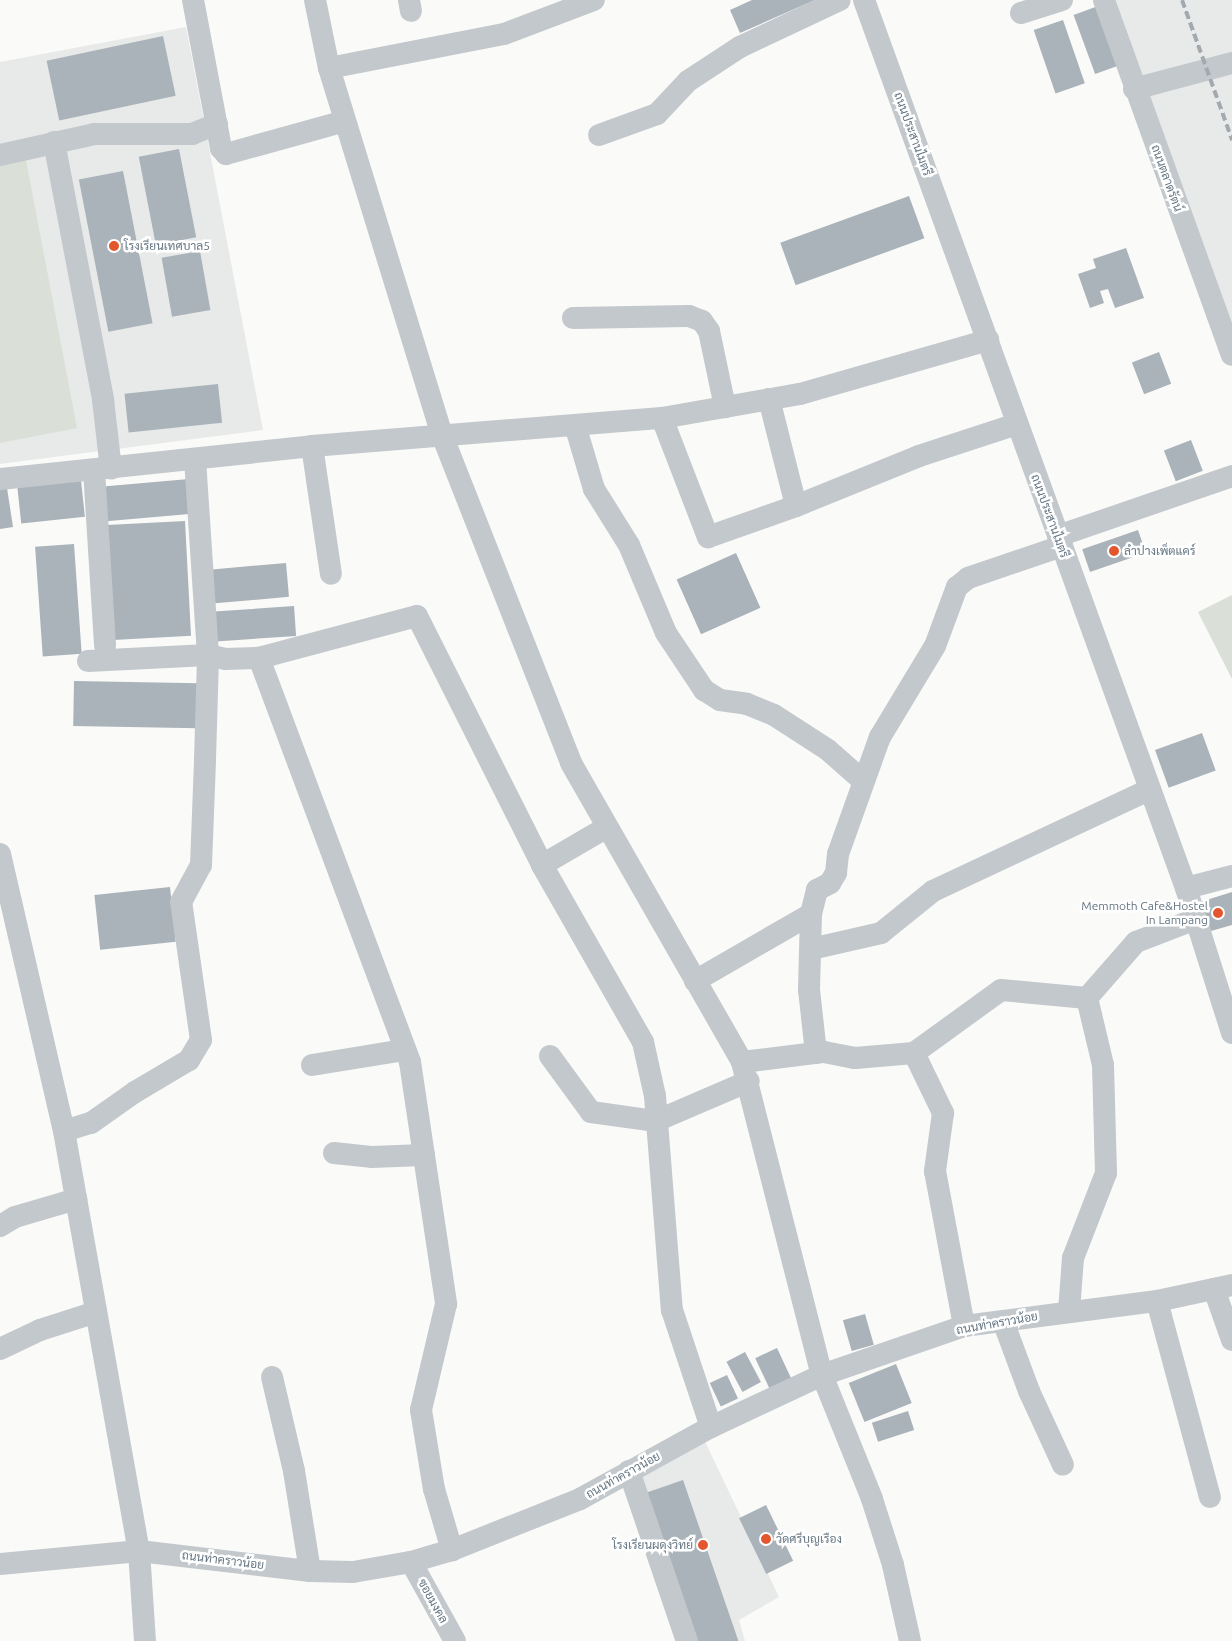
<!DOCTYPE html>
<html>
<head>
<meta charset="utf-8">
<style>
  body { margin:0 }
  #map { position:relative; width:1232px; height:1641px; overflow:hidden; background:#fafaf8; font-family:Ubuntu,Sarabun,sans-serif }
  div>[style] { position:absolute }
  .built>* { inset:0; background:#e8e9e9 }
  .green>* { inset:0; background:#dadfd7 }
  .building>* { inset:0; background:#aab3b9; transform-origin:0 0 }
  .minor>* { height:22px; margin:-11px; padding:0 11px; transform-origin:11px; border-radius:11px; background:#c3c8cc }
  .rail>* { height:4px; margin-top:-2px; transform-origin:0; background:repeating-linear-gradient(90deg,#a2aab0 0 8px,transparent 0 12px) }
  .dots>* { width:14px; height:14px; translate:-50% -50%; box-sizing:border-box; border:2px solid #fff; border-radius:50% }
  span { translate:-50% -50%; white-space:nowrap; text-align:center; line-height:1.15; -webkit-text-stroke:5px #fff; paint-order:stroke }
  .street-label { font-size:12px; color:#657683 }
  .poi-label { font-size:12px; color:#657683 }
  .left { translate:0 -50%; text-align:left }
  .right { translate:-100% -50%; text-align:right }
</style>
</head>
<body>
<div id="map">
  <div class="built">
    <div style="clip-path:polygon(1116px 0,1232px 0,1232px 327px)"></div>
    <div style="clip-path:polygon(186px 27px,263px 430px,0 464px,0 62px)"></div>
    <div style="clip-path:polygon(701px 1433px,779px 1597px,739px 1620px,745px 1641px,687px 1641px,629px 1471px)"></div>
  </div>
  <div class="green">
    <div style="clip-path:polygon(25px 155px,77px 428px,0 443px,0 159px)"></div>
    <div style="clip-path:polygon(1232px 595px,1232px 679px,1198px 612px)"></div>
  </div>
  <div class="building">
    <div style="clip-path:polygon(752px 0,815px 0,740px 33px,730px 10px)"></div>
    <div style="left:1098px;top:6px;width:63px;height:26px;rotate:70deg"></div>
    <div style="left:1063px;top:20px;width:67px;height:31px;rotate:71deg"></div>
    <div style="left:163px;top:36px;width:61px;height:119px;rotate:78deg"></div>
    <div style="left:179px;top:149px;width:90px;height:41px;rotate:79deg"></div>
    <div style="left:123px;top:171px;width:155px;height:45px;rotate:79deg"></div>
    <div style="left:909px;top:196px;width:45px;height:137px;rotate:70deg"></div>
    <div style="clip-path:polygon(1126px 248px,1144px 298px,1115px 308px,1108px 289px,1100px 291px,1104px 303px,1090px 308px,1078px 274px,1096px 268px,1093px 259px)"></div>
    <div style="left:200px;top:251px;width:60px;height:39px;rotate:80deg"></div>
    <div style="left:1159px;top:352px;width:34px;height:29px;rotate:69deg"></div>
    <div style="left:218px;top:384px;width:39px;height:94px;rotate:84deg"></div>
    <div style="left:1191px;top:440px;width:33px;height:29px;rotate:69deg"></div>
    <div style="left:189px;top:479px;width:35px;height:89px;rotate:85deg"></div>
    <div style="left:81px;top:480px;width:37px;height:64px;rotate:84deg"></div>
    <div style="clip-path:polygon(7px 488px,13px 527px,0 529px,0 489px)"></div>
    <div style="left:185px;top:521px;width:115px;height:78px;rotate:87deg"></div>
    <div style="left:1138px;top:530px;width:24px;height:59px;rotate:71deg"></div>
    <div style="left:74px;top:544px;width:110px;height:39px;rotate:86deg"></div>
    <div style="left:736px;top:553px;width:60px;height:65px;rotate:66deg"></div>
    <div style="left:286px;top:563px;width:34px;height:77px;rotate:85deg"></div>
    <div style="left:294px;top:606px;width:30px;height:84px;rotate:86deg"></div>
    <div style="left:74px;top:681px;width:125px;height:45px;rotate:1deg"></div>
    <div style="left:1202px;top:733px;width:40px;height:50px;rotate:70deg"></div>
    <div style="left:170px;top:887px;width:55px;height:76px;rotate:84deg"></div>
    <div style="clip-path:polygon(1232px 892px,1232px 925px,1211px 931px,1200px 902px)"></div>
    <div style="left:865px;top:1314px;width:32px;height:23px;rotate:74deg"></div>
    <div style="left:777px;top:1348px;width:35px;height:24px;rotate:65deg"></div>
    <div style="left:745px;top:1352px;width:34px;height:21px;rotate:62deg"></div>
    <div style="left:896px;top:1364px;width:42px;height:51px;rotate:68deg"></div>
    <div style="left:727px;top:1375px;width:26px;height:19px;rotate:65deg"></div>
    <div style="left:908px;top:1411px;width:20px;height:38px;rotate:72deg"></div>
    <div style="left:683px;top:1480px;width:170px;height:42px;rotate:71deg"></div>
    <div style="left:766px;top:1505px;width:62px;height:30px;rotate:64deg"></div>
  </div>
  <div class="minor">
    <div style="left:193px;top:0;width:151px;rotate:79.3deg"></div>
    <div style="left:221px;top:148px;width:8px;rotate:50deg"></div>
    <div style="left:226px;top:154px;width:123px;rotate:-15.5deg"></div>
    <div style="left:315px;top:0;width:69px;rotate:78.4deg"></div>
    <div style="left:329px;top:68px;width:384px;rotate:72.9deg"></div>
    <div style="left:442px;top:435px;width:352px;rotate:68.5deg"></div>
    <div style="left:571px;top:763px;width:344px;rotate:60.2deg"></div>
    <div style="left:742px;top:1062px;width:323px;rotate:75.7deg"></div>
    <div style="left:822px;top:1375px;width:134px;rotate:68deg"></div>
    <div style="left:872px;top:1499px;width:69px;rotate:72.3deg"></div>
    <div style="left:893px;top:1565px;width:78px;rotate:77.4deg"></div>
    <div style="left:409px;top:0;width:11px;rotate:80deg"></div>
    <div style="left:864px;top:0;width:945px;rotate:70.07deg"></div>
    <div style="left:1186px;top:888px;width:152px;rotate:72.4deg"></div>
    <div style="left:1104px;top:0;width:377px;rotate:70.2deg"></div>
    <div style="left:1021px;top:13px;width:43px;rotate:-17.6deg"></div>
    <div style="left:329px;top:68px;width:178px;rotate:-11deg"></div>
    <div style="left:504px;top:34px;width:96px;rotate:-20.7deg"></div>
    <div style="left:1134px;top:89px;width:101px;rotate:-14.9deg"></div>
    <div style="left:599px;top:135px;width:62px;rotate:-19.9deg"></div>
    <div style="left:657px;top:114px;width:45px;rotate:-46.8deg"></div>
    <div style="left:688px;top:81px;width:62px;rotate:-33.2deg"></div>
    <div style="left:740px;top:47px;width:110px;rotate:-25.2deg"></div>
    <div style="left:54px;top:142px;width:263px;rotate:79.2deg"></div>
    <div style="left:103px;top:400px;width:69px;rotate:83.4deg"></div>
    <div style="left:0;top:155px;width:97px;rotate:-12.5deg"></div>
    <div style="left:95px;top:134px;width:97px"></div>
    <div style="left:192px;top:134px;width:27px;rotate:-22deg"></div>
    <div style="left:573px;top:318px;width:116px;rotate:-1deg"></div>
    <div style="left:689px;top:316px;width:14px;rotate:21deg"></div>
    <div style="left:702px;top:321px;width:12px;rotate:55deg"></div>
    <div style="left:709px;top:331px;width:78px;rotate:78.1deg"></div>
    <div style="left:769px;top:399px;width:110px;rotate:75.8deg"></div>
    <div style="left:662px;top:418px;width:128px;rotate:68.9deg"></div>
    <div style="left:708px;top:537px;width:93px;rotate:-19.4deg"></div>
    <div style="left:796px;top:506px;width:133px;rotate:-22.1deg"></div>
    <div style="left:919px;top:456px;width:103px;rotate:-18.1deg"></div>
    <div style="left:575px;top:425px;width:67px;rotate:73.5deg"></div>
    <div style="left:594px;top:489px;width:66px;rotate:58deg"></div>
    <div style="left:629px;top:545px;width:95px;rotate:67.2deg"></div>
    <div style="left:666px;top:633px;width:69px;rotate:56.3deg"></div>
    <div style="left:704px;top:690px;width:19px;rotate:32deg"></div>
    <div style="left:720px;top:700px;width:27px;rotate:8deg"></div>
    <div style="left:747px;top:704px;width:29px;rotate:22deg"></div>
    <div style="left:774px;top:715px;width:64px;rotate:32.9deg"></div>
    <div style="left:828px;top:750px;width:45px;rotate:41.4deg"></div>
    <div style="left:312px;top:446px;width:129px;rotate:81.6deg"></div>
    <div style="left:94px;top:470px;width:176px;rotate:86.4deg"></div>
    <div style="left:0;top:479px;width:314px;rotate:-6deg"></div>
    <div style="left:312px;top:446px;width:351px;rotate:-4.6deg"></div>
    <div style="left:662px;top:418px;width:140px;rotate:-9.9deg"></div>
    <div style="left:800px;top:394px;width:196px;rotate:-16deg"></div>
    <div style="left:1058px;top:536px;width:184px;rotate:-19deg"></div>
    <div style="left:259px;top:658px;width:431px;rotate:69.5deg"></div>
    <div style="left:410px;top:1062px;width:245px;rotate:81.5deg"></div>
    <div style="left:446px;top:1304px;width:109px;rotate:103.3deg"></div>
    <div style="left:421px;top:1410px;width:80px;rotate:80.7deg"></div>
    <div style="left:434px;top:1489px;width:64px;rotate:73.6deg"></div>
    <div style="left:88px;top:661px;width:120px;rotate:-2.9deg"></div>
    <div style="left:208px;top:655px;width:17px;rotate:13deg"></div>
    <div style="left:225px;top:659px;width:34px;rotate:-2deg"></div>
    <div style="left:259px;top:658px;width:163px;rotate:-14.9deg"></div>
    <div style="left:417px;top:616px;width:279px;rotate:63.3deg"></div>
    <div style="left:542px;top:865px;width:204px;rotate:60.3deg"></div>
    <div style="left:643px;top:1042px;width:55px;rotate:77.5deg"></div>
    <div style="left:655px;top:1096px;width:215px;rotate:85.5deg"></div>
    <div style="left:672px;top:1310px;width:123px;rotate:71.6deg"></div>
    <div style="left:0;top:854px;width:284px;rotate:77deg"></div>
    <div style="left:64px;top:1131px;width:427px;rotate:79.9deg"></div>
    <div style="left:139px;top:1551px;width:90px;rotate:86.2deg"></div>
    <div style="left:542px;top:865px;width:75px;rotate:-30.3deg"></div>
    <div style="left:1186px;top:888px;width:48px;rotate:-14.6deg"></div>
    <div style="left:811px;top:949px;width:72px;rotate:-12.9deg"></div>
    <div style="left:881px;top:933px;width:67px;rotate:-38.9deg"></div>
    <div style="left:933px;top:891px;width:238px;rotate:-25.1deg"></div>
    <div style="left:695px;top:981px;width:134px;rotate:-30deg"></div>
    <div style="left:816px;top:1053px;width:63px;rotate:-96.3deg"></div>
    <div style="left:809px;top:990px;width:76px;rotate:-88.5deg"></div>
    <div style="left:811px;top:914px;width:25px;rotate:-76deg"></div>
    <div style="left:817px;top:890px;width:15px;rotate:-28deg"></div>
    <div style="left:830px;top:883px;width:12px;rotate:-59deg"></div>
    <div style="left:836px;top:873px;width:19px;rotate:-84deg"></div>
    <div style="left:838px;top:854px;width:124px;rotate:-70.3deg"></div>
    <div style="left:880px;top:737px;width:106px;rotate:-58.9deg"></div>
    <div style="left:935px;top:646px;width:63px;rotate:-69.6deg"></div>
    <div style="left:957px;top:587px;width:14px;rotate:-39deg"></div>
    <div style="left:968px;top:578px;width:99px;rotate:-18.8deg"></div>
    <div style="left:914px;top:1053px;width:67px;rotate:64.2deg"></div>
    <div style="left:943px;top:1113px;width:59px;rotate:97.9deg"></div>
    <div style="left:935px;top:1171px;width:158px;rotate:79.4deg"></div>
    <div style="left:550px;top:1056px;width:69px;rotate:53.8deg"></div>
    <div style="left:591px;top:1112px;width:66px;rotate:7.9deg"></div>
    <div style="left:656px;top:1121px;width:101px;rotate:-23.3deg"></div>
    <div style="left:742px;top:1062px;width:83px;rotate:-7deg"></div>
    <div style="left:824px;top:1052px;width:32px;rotate:11deg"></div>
    <div style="left:855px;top:1058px;width:59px;rotate:-4.8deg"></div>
    <div style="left:914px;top:1053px;width:107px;rotate:-35.9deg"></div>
    <div style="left:1001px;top:990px;width:86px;rotate:5.3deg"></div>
    <div style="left:312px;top:1065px;width:94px;rotate:-9.2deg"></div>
    <div style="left:64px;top:1131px;width:28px;rotate:-17deg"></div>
    <div style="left:91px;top:1123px;width:54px;rotate:-35.2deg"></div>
    <div style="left:135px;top:1092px;width:63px;rotate:-30.7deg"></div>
    <div style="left:189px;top:1060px;width:23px;rotate:-59deg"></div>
    <div style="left:201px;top:1040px;width:139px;rotate:-98.2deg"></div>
    <div style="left:181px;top:902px;width:42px;rotate:-61.6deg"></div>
    <div style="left:201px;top:865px;width:106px;rotate:-87.8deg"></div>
    <div style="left:205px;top:759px;width:104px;rotate:-88.3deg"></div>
    <div style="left:208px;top:655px;width:195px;rotate:-93.8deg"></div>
    <div style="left:334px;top:1153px;width:37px;rotate:6deg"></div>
    <div style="left:371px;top:1157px;width:53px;rotate:-2.2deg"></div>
    <div style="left:0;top:1226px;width:17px;rotate:-31deg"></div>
    <div style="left:15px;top:1217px;width:64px;rotate:-16.4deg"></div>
    <div style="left:1214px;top:1289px;width:54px;rotate:70.6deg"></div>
    <div style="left:1157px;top:1301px;width:203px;rotate:74.9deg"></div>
    <div style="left:1069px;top:1311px;width:53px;rotate:-85.7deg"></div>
    <div style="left:1073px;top:1258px;width:91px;rotate:-68.8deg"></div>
    <div style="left:1106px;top:1173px;width:108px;rotate:-91.6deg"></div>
    <div style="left:1103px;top:1065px;width:69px;rotate:-103.4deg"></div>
    <div style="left:1087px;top:998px;width:74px;rotate:-48.8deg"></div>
    <div style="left:1136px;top:942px;width:64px;rotate:-21deg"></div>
    <div style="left:1003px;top:1321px;width:75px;rotate:69.6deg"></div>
    <div style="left:1029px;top:1391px;width:81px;rotate:65.3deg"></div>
    <div style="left:0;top:1349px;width:44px;rotate:-25.4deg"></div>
    <div style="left:40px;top:1330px;width:59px;rotate:-17.8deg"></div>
    <div style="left:272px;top:1377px;width:97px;rotate:76.8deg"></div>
    <div style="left:294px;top:1471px;width:101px;rotate:80.9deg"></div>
    <div style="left:629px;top:1471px;width:180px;rotate:71.2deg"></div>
    <div style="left:411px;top:1562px;width:90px;rotate:60.9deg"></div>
    <div style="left:0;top:1564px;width:140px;rotate:-5.3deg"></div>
    <div style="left:139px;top:1551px;width:172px;rotate:6.7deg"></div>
    <div style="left:310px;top:1571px;width:43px;rotate:1.3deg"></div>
    <div style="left:353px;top:1572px;width:59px;rotate:-9.8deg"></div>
    <div style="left:411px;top:1562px;width:43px;rotate:-16.3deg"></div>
    <div style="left:452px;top:1550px;width:138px;rotate:-21.7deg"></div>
    <div style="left:580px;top:1499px;width:149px;rotate:-28.8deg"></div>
    <div style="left:711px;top:1427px;width:123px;rotate:-25.1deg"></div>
    <div style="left:822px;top:1375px;width:150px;rotate:-19deg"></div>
    <div style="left:964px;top:1326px;width:195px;rotate:-7.4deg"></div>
    <div style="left:1157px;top:1301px;width:77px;rotate:-12deg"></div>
  </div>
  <div class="rail">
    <div style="left:1182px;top:0;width:149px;rotate:70.3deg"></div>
  </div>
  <div class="dots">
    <div style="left:114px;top:246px;background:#e4572e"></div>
    <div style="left:1114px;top:551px;background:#e4572e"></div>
    <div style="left:1218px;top:913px;background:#e4572e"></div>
    <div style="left:766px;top:1539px;background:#e4572e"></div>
    <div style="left:703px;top:1545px;background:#e4572e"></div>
  </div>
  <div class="street-label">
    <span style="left:913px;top:134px;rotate:70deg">ถนนประสานไมตรี</span>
    <span style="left:1167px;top:178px;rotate:70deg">ถนนตลาดรัตน์</span>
    <span style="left:1050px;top:516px;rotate:70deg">ถนนประสานไมตรี</span>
    <span style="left:997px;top:1323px;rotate:-10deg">ถนนท่าคราวน้อย</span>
    <span style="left:623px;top:1475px;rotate:-29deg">ถนนท่าคราวน้อย</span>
    <span style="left:223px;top:1560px;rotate:7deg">ถนนท่าคราวน้อย</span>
    <span style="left:433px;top:1601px;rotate:61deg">ซอยมงคล</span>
  </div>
  <div class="poi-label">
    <span class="left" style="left:124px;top:246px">โรงเรียนเทศบาล5</span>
    <span class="left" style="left:1124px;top:551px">ลำปางเพ็ตแคร์</span>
    <span class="right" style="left:1208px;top:913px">Memmoth Cafe&amp;Hostel<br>In Lampang</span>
    <span class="left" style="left:776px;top:1539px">วัดศรีบุญเรือง</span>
    <span class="right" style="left:693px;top:1545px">โรงเรียนผดุงวิทย์</span>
  </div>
</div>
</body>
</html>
